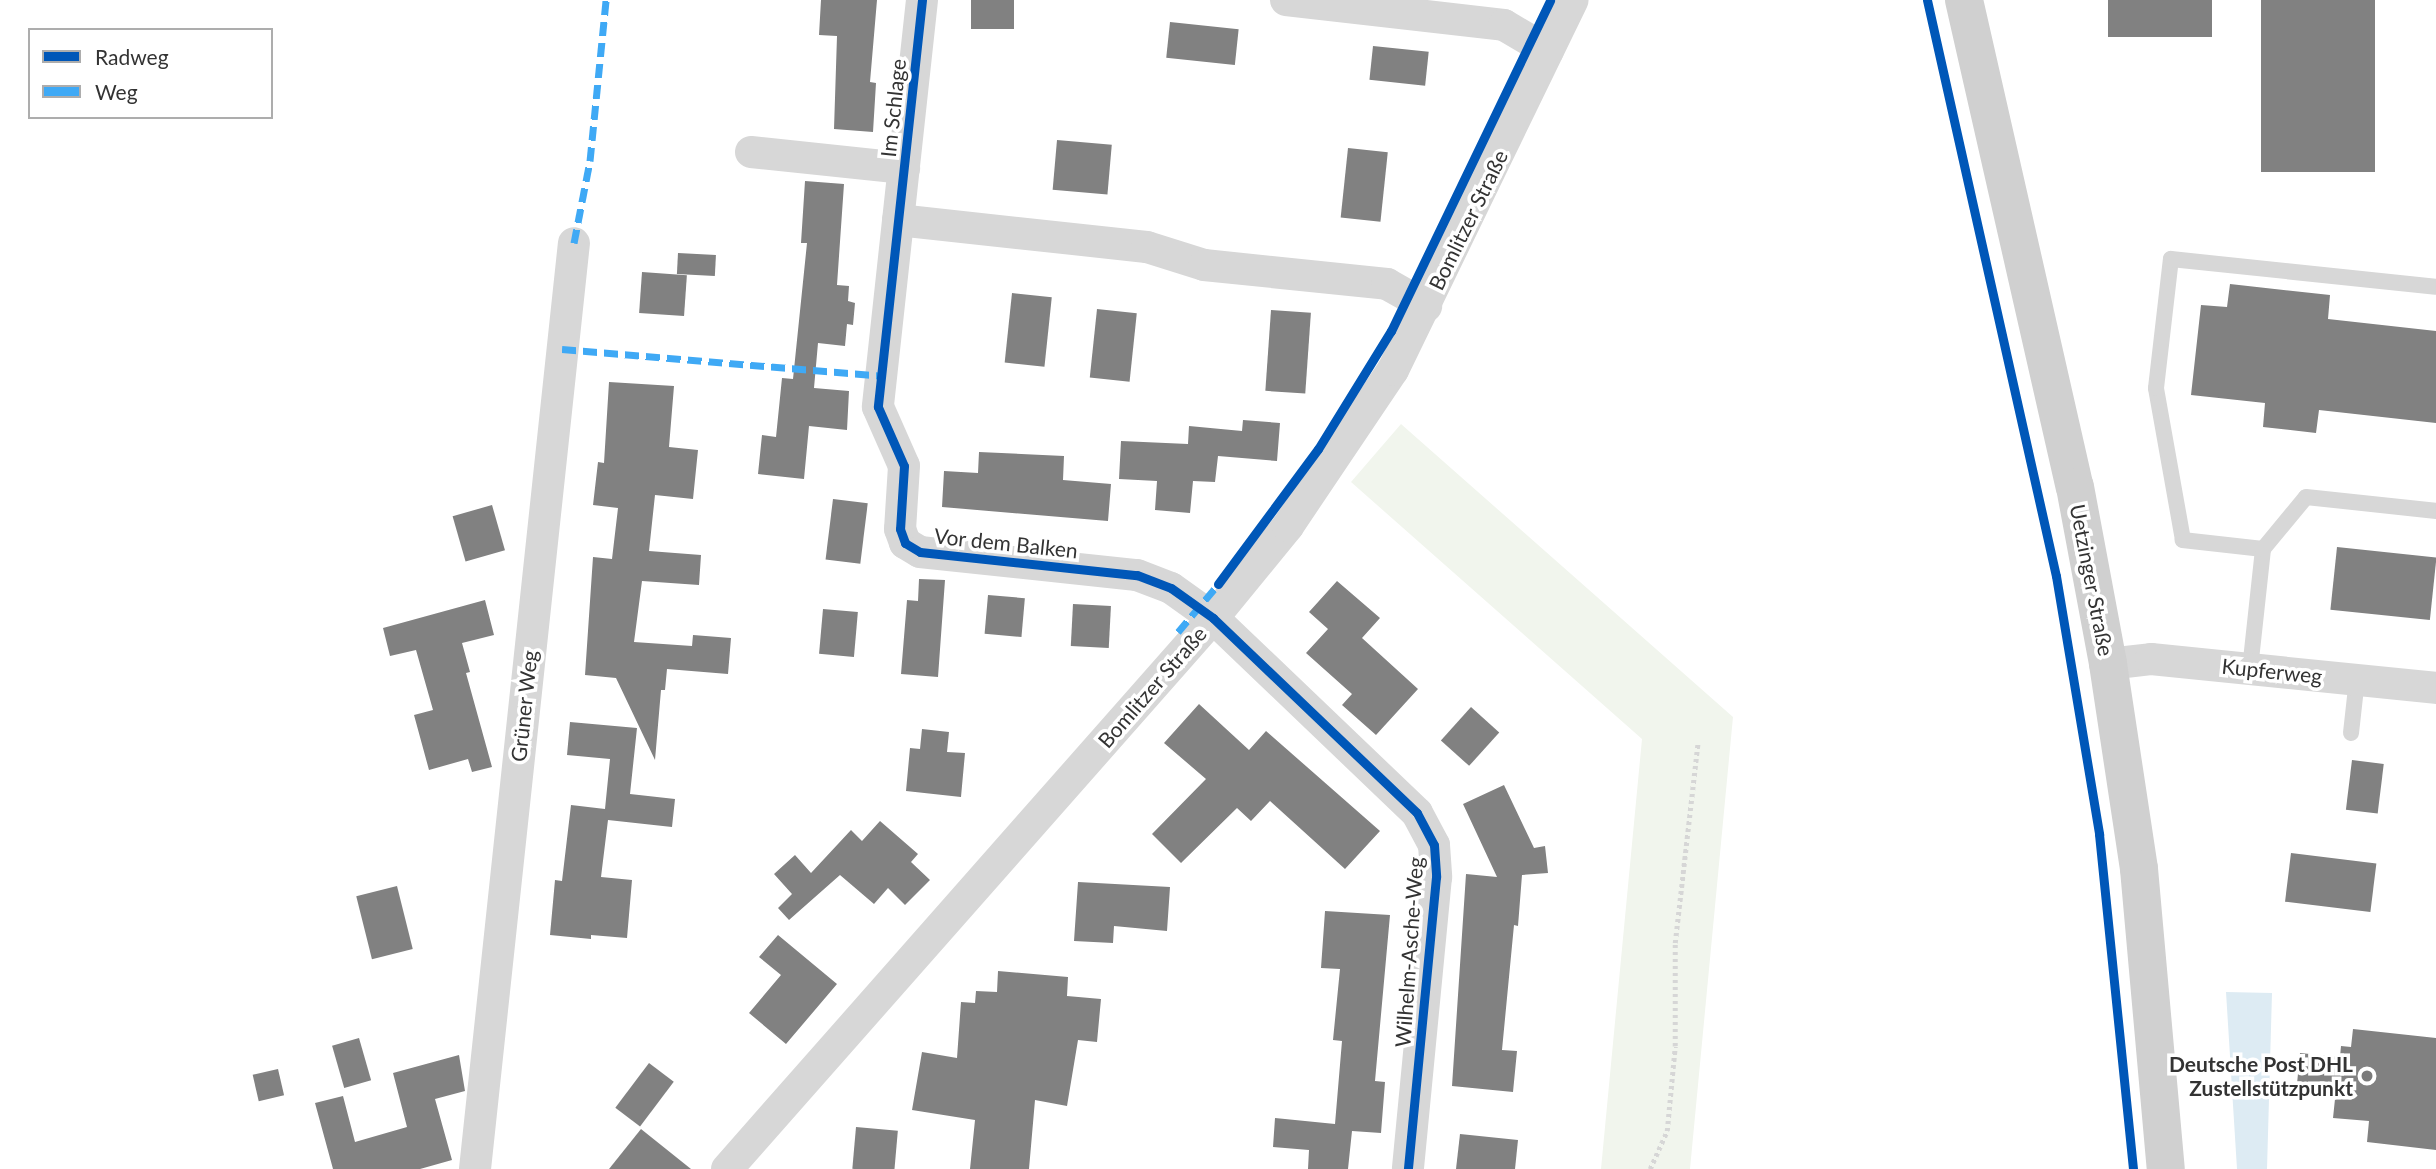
<!DOCTYPE html>
<html>
<head>
<meta charset="utf-8">
<style>
  body { margin:0 }
  #map { position:relative; width:2436px; height:1169px; overflow:hidden; background:#fff; font-family:Lato,sans-serif }
  div>[style] { position:absolute }
  .green>* { inset:0; background:#f1f5ed }
  .water>* { inset:0; background:#ddebf3 }
  .building>* { inset:0; background:#818181; transform-origin:0 0 }
  .path>* { height:4.5px; margin-top:-2.25px; transform-origin:0; background:repeating-linear-gradient(90deg,#d6d6d6 0 3.5px,transparent 0 7px) }
  .lane>* { height:16px; margin:-8px; padding:0 8px; transform-origin:8px; border-radius:8px; background:#d7d7d7 }
  .street>* { height:32px; margin:-16px; padding:0 16px; transform-origin:16px; border-radius:16px; background:#d7d7d7 }
  .secondary>* { height:38px; margin:-19px; padding:0 19px; transform-origin:19px; border-radius:19px; background:#d0d0d0 }
  .quiet>* { height:7px; margin-top:-3.5px; transform-origin:0; background:repeating-linear-gradient(90deg,#3fa9f5 0 14px,transparent 0 21px) }
  .cycleway>* { height:9px; margin:-4.5px; padding:0 4.5px; transform-origin:4.5px; border-radius:4.5px; background:#0057b8 }
  .dots>* { width:19px; height:19px; translate:-50% -50%; box-sizing:border-box; border:4px solid #fff; border-radius:50% }
  span { translate:-50% -50%; white-space:nowrap; text-align:center; line-height:1.15; -webkit-text-stroke:7px #fff; paint-order:stroke }
  .street-label { font-size:21px; color:#333 }
  .poi-label { font-size:21px; color:#333; font-weight:700 }
  .right { translate:-100% -50%; text-align:right }
  .legend { position:absolute; left:28px; top:28px; width:245px; height:91px; box-sizing:border-box; background:#fff; border:2px solid #adadad; margin:0; padding:9px 12px; list-style:none; font-size:21px; color:#333 }
  .legend li { display:flex; align-items:center; gap:14px; height:35px }
  .legend b { width:35px; border:2px solid #adadad }
</style>
</head>
<body>
<div id="map">
  <div class="green">
    <div style="clip-path:polygon(1401px 424px,1733px 717px,1690px 1169px,1601px 1169px,1642px 739px,1351px 482px)"></div>
  </div>
  <div class="water">
    <div style="clip-path:polygon(2226px 992px,2272px 993px,2267px 1169px,2237px 1169px)"></div>
  </div>
  <div class="building">
    <div style="clip-path:polygon(821px 0,877px 0,870px 82px,876px 83px,873px 132px,834px 129px,837px 36px,819px 35px)"></div>
    <div style="left:971px;top:0;width:43px;height:29px"></div>
    <div style="left:2108px;top:0;width:104px;height:37px"></div>
    <div style="left:2261px;top:0;width:114px;height:172px"></div>
    <div style="left:1170px;top:22px;width:69px;height:36px;rotate:6deg"></div>
    <div style="left:1373px;top:46px;width:56px;height:34px;rotate:6deg"></div>
    <div style="left:1057px;top:140px;width:55px;height:50px;rotate:5deg"></div>
    <div style="left:1348px;top:148px;width:40px;height:70px;rotate:6deg"></div>
    <div style="clip-path:polygon(805px 181px,844px 184px,837px 285px,849px 286px,848px 301px,855px 303px,853px 325px,847px 324px,845px 346px,818px 343px,814px 388px,849px 391px,847px 430px,809px 426px,804px 479px,758px 474px,762px 435px,776px 437px,782px 378px,793px 379px,807px 243px,801px 243px)"></div>
    <div style="left:678px;top:253px;width:38px;height:21px;rotate:3deg"></div>
    <div style="left:642px;top:272px;width:45px;height:41px;rotate:4deg"></div>
    <div style="clip-path:polygon(2230px 284px,2330px 295px,2328px 319px,2436px 331px,2436px 423px,2319px 410px,2316px 433px,2263px 427px,2265px 403px,2191px 395px,2201px 305px,2227px 307px)"></div>
    <div style="left:1012px;top:293px;width:40px;height:70px;rotate:6deg"></div>
    <div style="left:1097px;top:309px;width:40px;height:69px;rotate:6deg"></div>
    <div style="left:1271px;top:310px;width:40px;height:81px;rotate:4deg"></div>
    <div style="clip-path:polygon(609px 382px,674px 386px,669px 447px,698px 450px,693px 499px,655px 495px,649px 551px,701px 555px,699px 585px,642px 581px,634px 642px,692px 646px,693px 635px,731px 638px,728px 674px,667px 669px,665px 690px,661px 690px,655px 760px,616px 678px,585px 675px,593px 557px,612px 559px,618px 508px,593px 505px,598px 462px,604px 463px)"></div>
    <div style="clip-path:polygon(1243px 420px,1280px 423px,1277px 461px,1218px 456px,1215px 482px,1193px 481px,1190px 513px,1155px 510px,1157px 481px,1119px 479px,1121px 441px,1188px 444px,1189px 426px,1242px 431px)"></div>
    <div style="clip-path:polygon(979px 452px,1064px 456px,1063px 480px,1111px 484px,1108px 521px,942px 507px,944px 471px,978px 473px)"></div>
    <div style="left:833px;top:499px;width:35px;height:61px;rotate:7deg"></div>
    <div style="left:492px;top:505px;width:47px;height:41px;rotate:74deg"></div>
    <div style="left:2337px;top:547px;width:100px;height:63px;rotate:6deg"></div>
    <div style="clip-path:polygon(919px 579px,945px 580px,938px 677px,901px 674px,907px 600px,918px 601px)"></div>
    <div style="clip-path:polygon(1337px 581px,1380px 618px,1362px 638px,1418px 689px,1376px 735px,1342px 705px,1352px 694px,1306px 653px,1328px 629px,1309px 612px)"></div>
    <div style="left:988px;top:595px;width:37px;height:39px;rotate:5deg"></div>
    <div style="clip-path:polygon(485px 600px,494px 635px,462px 643px,470px 672px,466px 673px,492px 767px,472px 772px,468px 759px,429px 770px,414px 715px,433px 710px,416px 650px,390px 656px,383px 628px)"></div>
    <div style="left:1073px;top:604px;width:38px;height:42px;rotate:3deg"></div>
    <div style="left:823px;top:609px;width:35px;height:45px;rotate:5deg"></div>
    <div style="clip-path:polygon(1199px 704px,1249px 750px,1266px 731px,1380px 831px,1345px 869px,1270px 801px,1251px 821px,1237px 808px,1181px 863px,1152px 834px,1206px 779px,1164px 743px)"></div>
    <div style="left:1471px;top:707px;width:38px;height:45px;rotate:42deg"></div>
    <div style="clip-path:polygon(570px 722px,637px 728px,630px 794px,675px 799px,672px 827px,608px 820px,601px 877px,632px 880px,627px 938px,591px 935px,591px 939px,550px 935px,555px 880px,562px 881px,571px 805px,605px 809px,610px 759px,567px 755px)"></div>
    <div style="clip-path:polygon(922px 729px,949px 732px,947px 752px,965px 753px,961px 797px,906px 791px,910px 748px,920px 749px)"></div>
    <div style="left:2352px;top:760px;width:32px;height:50px;rotate:7deg"></div>
    <div style="clip-path:polygon(1504px 785px,1534px 848px,1545px 846px,1548px 873px,1522px 875px,1518px 926px,1514px 925px,1502px 1050px,1517px 1051px,1513px 1092px,1452px 1086px,1466px 874px,1497px 877px,1463px 804px)"></div>
    <div style="clip-path:polygon(880px 821px,918px 854px,911px 862px,930px 880px,905px 905px,888px 888px,874px 904px,840px 875px,789px 920px,778px 908px,792px 894px,774px 874px,795px 855px,811px 873px,851px 830px,862px 841px)"></div>
    <div style="left:2291px;top:853px;width:86px;height:49px;rotate:7deg"></div>
    <div style="clip-path:polygon(1078px 882px,1170px 887px,1167px 931px,1114px 926px,1113px 943px,1074px 941px)"></div>
    <div style="left:397px;top:886px;width:65px;height:42px;rotate:76deg"></div>
    <div style="clip-path:polygon(1325px 911px,1390px 915px,1375px 1081px,1385px 1082px,1381px 1133px,1352px 1131px,1348px 1169px,1308px 1169px,1309px 1150px,1273px 1147px,1275px 1118px,1335px 1124px,1342px 1041px,1333px 1040px,1340px 969px,1321px 968px)"></div>
    <div style="clip-path:polygon(778px 935px,837px 984px,786px 1044px,749px 1013px,781px 975px,759px 957px)"></div>
    <div style="clip-path:polygon(998px 971px,1068px 977px,1067px 996px,1101px 999px,1097px 1042px,1078px 1040px,1067px 1106px,1035px 1100px,1029px 1169px,970px 1169px,975px 1120px,912px 1110px,922px 1052px,957px 1058px,961px 1002px,975px 1003px,976px 991px,997px 992px)"></div>
    <div style="clip-path:polygon(2353px 1029px,2436px 1038px,2436px 1150px,2367px 1142px,2369px 1121px,2333px 1118px,2335px 1099px,2296px 1094px,2300px 1053px,2340px 1057px,2341px 1046px,2351px 1047px)"></div>
    <div style="left:359px;top:1038px;width:44px;height:28px;rotate:74deg"></div>
    <div style="clip-path:polygon(459px 1055px,465px 1091px,435px 1099px,452px 1160px,420px 1169px,333px 1169px,315px 1103px,343px 1096px,355px 1142px,407px 1127px,393px 1073px)"></div>
    <div style="left:649px;top:1063px;width:31px;height:56px;rotate:37deg"></div>
    <div style="left:278px;top:1069px;width:27px;height:26px;rotate:77deg"></div>
    <div style="left:856px;top:1127px;width:42px;height:42px;rotate:5deg"></div>
    <div style="clip-path:polygon(641px 1129px,691px 1169px,609px 1169px)"></div>
    <div style="clip-path:polygon(1460px 1134px,1518px 1140px,1515px 1169px,1456px 1169px)"></div>
  </div>
  <div class="path">
    <div style="left:1650px;top:1169px;width:42px;rotate:-65.9deg"></div>
    <div style="left:1667px;top:1131px;width:85px;rotate:-84.6deg"></div>
    <div style="left:1675px;top:1046px;width:103px;rotate:-90deg"></div>
    <div style="left:1675px;top:943px;width:202px;rotate:-83.5deg"></div>
  </div>
  <div class="lane">
    <div style="left:2263px;top:549px;width:81px;rotate:-173.6deg"></div>
    <div style="left:2183px;top:540px;width:154px;rotate:-100.1deg"></div>
    <div style="left:2156px;top:388px;width:130px;rotate:-83.4deg"></div>
    <div style="left:2171px;top:259px;width:266px;rotate:6deg"></div>
    <div style="left:2250px;top:669px;width:121px;rotate:-83.8deg"></div>
    <div style="left:2263px;top:549px;width:67px;rotate:-50.4deg"></div>
    <div style="left:2306px;top:497px;width:131px;rotate:6.1deg"></div>
    <div style="left:2351px;top:733px;width:54px;rotate:-83.7deg"></div>
  </div>
  <div class="street">
    <div style="left:922px;top:0;width:409px;rotate:96.2deg"></div>
    <div style="left:878px;top:407px;width:64px;rotate:66.2deg"></div>
    <div style="left:904px;top:466px;width:63px;rotate:93.6deg"></div>
    <div style="left:900px;top:529px;width:15px;rotate:70deg"></div>
    <div style="left:905px;top:543px;width:17px;rotate:31deg"></div>
    <div style="left:920px;top:552px;width:218px;rotate:6.1deg"></div>
    <div style="left:1137px;top:575px;width:36px;rotate:21deg"></div>
    <div style="left:1171px;top:588px;width:52px;rotate:35.5deg"></div>
    <div style="left:1213px;top:618px;width:282px;rotate:43.7deg"></div>
    <div style="left:1417px;top:813px;width:36px;rotate:62deg"></div>
    <div style="left:1434px;top:845px;width:32px;rotate:86deg"></div>
    <div style="left:1436px;top:877px;width:293px;rotate:95.5deg"></div>
    <div style="left:1286px;top:0;width:219px;rotate:6.5deg"></div>
    <div style="left:1504px;top:25px;width:51px;rotate:30.6deg"></div>
    <div style="left:751px;top:152px;width:154px;rotate:6deg"></div>
    <div style="left:898px;top:220px;width:250px;rotate:6.2deg"></div>
    <div style="left:1147px;top:247px;width:60px;rotate:17.5deg"></div>
    <div style="left:1204px;top:265px;width:184px;rotate:5.9deg"></div>
    <div style="left:1387px;top:284px;width:45px;rotate:29.4deg"></div>
    <div style="left:2108px;top:664px;width:43px;rotate:-6.6deg"></div>
    <div style="left:2151px;top:659px;width:286px;rotate:5.8deg"></div>
    <div style="left:475px;top:1169px;width:931px;rotate:-83.9deg"></div>
    <div style="left:727px;top:1169px;width:735px;rotate:-48.59deg"></div>
    <div style="left:1213px;top:618px;width:119px;rotate:-50.8deg"></div>
    <div style="left:1288px;top:526px;width:188px;rotate:-56.1deg"></div>
    <div style="left:1393px;top:370px;width:411px;rotate:-64.1deg"></div>
  </div>
  <div class="secondary">
    <div style="left:1964px;top:0;width:499px;rotate:77.2deg"></div>
    <div style="left:2075px;top:487px;width:180px;rotate:79.4deg"></div>
    <div style="left:2108px;top:664px;width:207px;rotate:81.4deg"></div>
    <div style="left:2139px;top:869px;width:301px;rotate:84.9deg"></div>
  </div>
  <div class="quiet">
    <div style="left:574px;top:243px;width:84px;rotate:-79deg"></div>
    <div style="left:590px;top:161px;width:162px;rotate:-84.3deg"></div>
    <div style="left:562px;top:349px;width:321px;rotate:4.8deg"></div>
    <div style="left:1178px;top:632px;width:68px;rotate:-49.8deg"></div>
  </div>
  <div class="cycleway">
    <div style="left:922px;top:0;width:409px;rotate:96.2deg"></div>
    <div style="left:878px;top:407px;width:64px;rotate:66.2deg"></div>
    <div style="left:904px;top:466px;width:63px;rotate:93.6deg"></div>
    <div style="left:900px;top:529px;width:15px;rotate:70deg"></div>
    <div style="left:905px;top:543px;width:17px;rotate:31deg"></div>
    <div style="left:920px;top:552px;width:218px;rotate:6.1deg"></div>
    <div style="left:1137px;top:575px;width:36px;rotate:21deg"></div>
    <div style="left:1171px;top:588px;width:52px;rotate:35.5deg"></div>
    <div style="left:1213px;top:618px;width:282px;rotate:43.7deg"></div>
    <div style="left:1417px;top:813px;width:36px;rotate:62deg"></div>
    <div style="left:1434px;top:845px;width:32px;rotate:86deg"></div>
    <div style="left:1436px;top:877px;width:293px;rotate:95.5deg"></div>
    <div style="left:1927px;top:0;width:590px;rotate:77.38deg"></div>
    <div style="left:2056px;top:576px;width:262px;rotate:80.5deg"></div>
    <div style="left:2099px;top:834px;width:337px;rotate:84.2deg"></div>
    <div style="left:1218px;top:584px;width:168px;rotate:-53.5deg"></div>
    <div style="left:1318px;top:449px;width:139px;rotate:-58.3deg"></div>
    <div style="left:1391px;top:331px;width:367px;rotate:-64.3deg"></div>
  </div>
  <div class="dots">
    <div style="left:2367px;top:1076px;background:#7a7a7a"></div>
  </div>
  <div class="street-label">
    <span style="left:893px;top:108px;rotate:-84deg">Im Schlage</span>
    <span style="left:1468px;top:220px;rotate:-64deg">Bomlitzer Straße</span>
    <span style="left:1006px;top:543px;rotate:6deg">Vor dem Balken</span>
    <span style="left:2092px;top:580px;rotate:79deg">Uetzinger Straße</span>
    <span style="left:2272px;top:671px;rotate:6deg">Kupferweg</span>
    <span style="left:1152px;top:687px;rotate:-49deg">Bomlitzer Straße</span>
    <span style="left:524px;top:706px;rotate:-84deg">Grüner Weg</span>
    <span style="left:1409px;top:952px;rotate:-86deg">Wilhelm-Asche-Weg</span>
  </div>
  <div class="poi-label">
    <span class="right" style="left:2353px;top:1076px">Deutsche Post DHL<br>Zustellstützpunkt</span>
  </div>
  <ul class="legend">
  <li><b style="height:9px;background:#0057b8"></b>Radweg</li>
  <li><b style="height:9px;background:#3fa9f5"></b>Weg</li>
  </ul>
</div>
</body>
</html>
